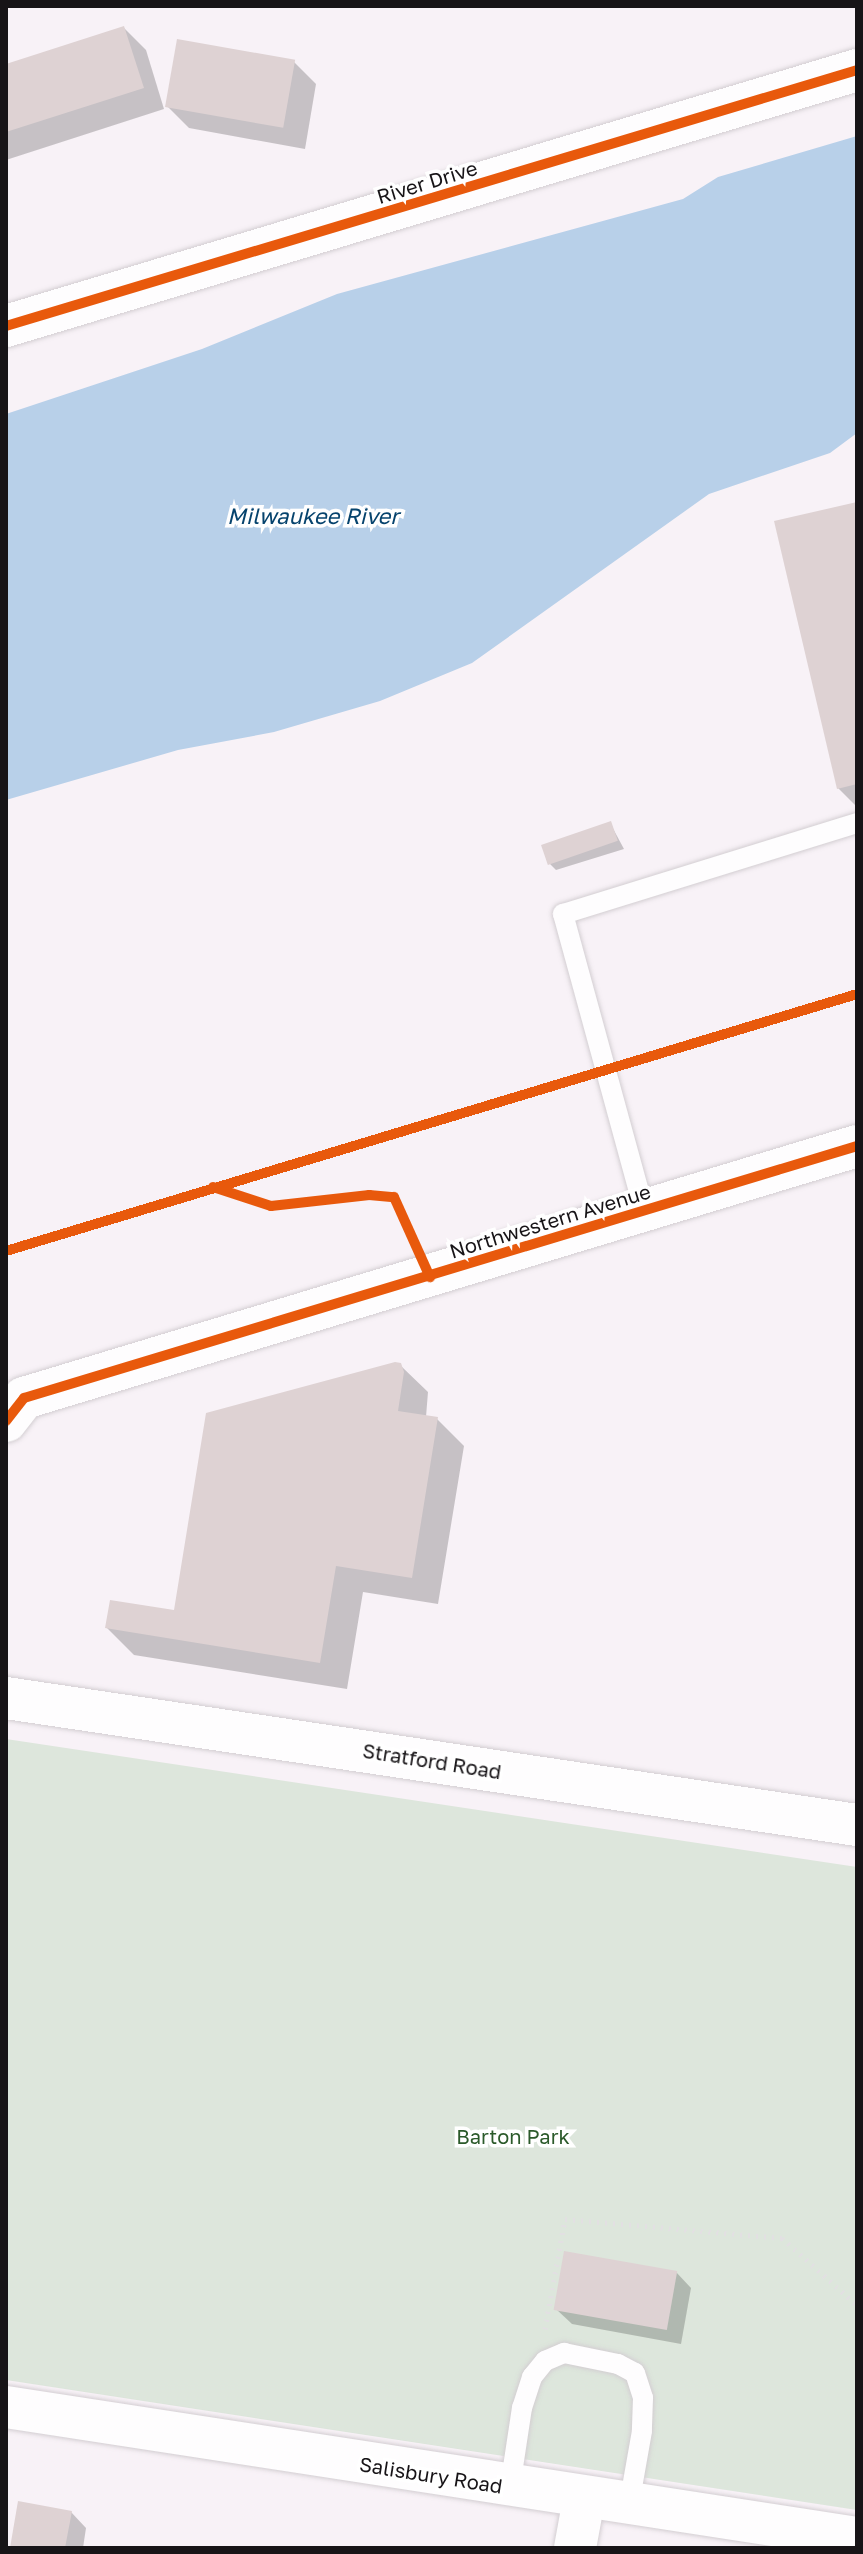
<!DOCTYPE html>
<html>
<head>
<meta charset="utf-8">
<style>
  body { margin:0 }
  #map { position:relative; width:863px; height:2554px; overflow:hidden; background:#f8f2f7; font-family:"Golos Text",sans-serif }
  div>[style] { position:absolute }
  .green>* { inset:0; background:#dde6dc }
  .water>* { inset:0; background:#b8d0e9 }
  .shadow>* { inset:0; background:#0003 }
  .building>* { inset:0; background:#ded2d3; transform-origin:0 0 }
  .path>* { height:5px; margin-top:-2.5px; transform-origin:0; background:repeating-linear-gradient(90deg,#e2e0e2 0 2px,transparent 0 8px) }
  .roads { filter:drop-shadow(0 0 2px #d3ced2) drop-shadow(0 0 2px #d3ced2) }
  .lane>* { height:20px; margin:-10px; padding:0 10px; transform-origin:10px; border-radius:10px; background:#fefdfe }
  .street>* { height:42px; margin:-21px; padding:0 21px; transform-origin:21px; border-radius:21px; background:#fefdfe }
  .cycleway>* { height:10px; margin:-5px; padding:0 5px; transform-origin:5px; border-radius:5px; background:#e8590c }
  span { translate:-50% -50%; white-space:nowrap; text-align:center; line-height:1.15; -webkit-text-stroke:7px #fff; paint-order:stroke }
  .street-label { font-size:20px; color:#171417 }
  .park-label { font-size:20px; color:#2b5a2a }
  .water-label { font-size:22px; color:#06436d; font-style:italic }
  .frame { position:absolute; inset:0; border:8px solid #171417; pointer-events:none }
</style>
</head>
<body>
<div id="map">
  <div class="green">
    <div style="clip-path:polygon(6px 1739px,857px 1867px,857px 2510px,6px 2380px)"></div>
  </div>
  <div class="water">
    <div style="clip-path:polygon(857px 136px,857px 433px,830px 453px,709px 494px,472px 663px,380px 701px,274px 732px,178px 750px,6px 800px,6px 414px,202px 349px,337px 294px,683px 199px,718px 177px)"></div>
  </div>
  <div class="shadow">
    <div style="clip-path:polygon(124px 28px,146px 50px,164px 109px,6px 160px,6px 66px)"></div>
    <div style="clip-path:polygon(294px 62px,316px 84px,305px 149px,189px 128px,167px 106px)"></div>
    <div style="clip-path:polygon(857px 504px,857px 807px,838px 788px)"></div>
    <div style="clip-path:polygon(610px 823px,624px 849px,556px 870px,549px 863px)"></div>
    <div style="clip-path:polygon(401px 1366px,428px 1392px,426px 1417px,437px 1419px,464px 1446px,438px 1604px,363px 1592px,347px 1689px,134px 1655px,107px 1628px,175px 1613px)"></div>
    <div style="clip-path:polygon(676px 2272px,691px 2288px,681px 2344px,572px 2324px,556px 2309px)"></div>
    <div style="clip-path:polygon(71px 2512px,86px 2528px,83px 2548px,12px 2548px)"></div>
  </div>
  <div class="building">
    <div style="clip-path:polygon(124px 26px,144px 88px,6px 132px,6px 64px)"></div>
    <div style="left:177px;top:39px;width:120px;height:69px;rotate:10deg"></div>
    <div style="clip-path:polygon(857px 502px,857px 784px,837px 789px,774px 521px)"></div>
    <div style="left:611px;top:821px;width:21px;height:74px;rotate:71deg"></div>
    <div style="clip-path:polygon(395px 1362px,401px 1363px,404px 1372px,398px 1411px,438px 1417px,412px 1578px,336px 1566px,320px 1663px,105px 1628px,110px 1600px,174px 1610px,206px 1413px)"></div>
    <div style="left:564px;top:2251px;width:115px;height:60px;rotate:10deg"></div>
    <div style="clip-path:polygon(18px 2501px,72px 2511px,65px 2548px,10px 2548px)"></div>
  </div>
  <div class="path">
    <div style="left:545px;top:2329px;width:112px;rotate:-79.7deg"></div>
    <div style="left:565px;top:2219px;width:218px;rotate:5deg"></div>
    <div style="left:782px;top:2238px;width:101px;rotate:41.8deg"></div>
  </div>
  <div class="roads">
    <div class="lane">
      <div style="left:644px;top:1210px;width:307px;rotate:-105.3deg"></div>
      <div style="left:563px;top:914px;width:308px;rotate:-17.2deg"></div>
      <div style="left:510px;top:2487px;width:80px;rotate:-81.4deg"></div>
      <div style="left:522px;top:2408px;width:33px;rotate:-72deg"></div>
      <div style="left:532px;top:2377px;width:21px;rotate:-51deg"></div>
      <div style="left:545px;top:2361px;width:21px;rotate:-23deg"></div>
      <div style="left:564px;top:2353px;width:55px;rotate:11.5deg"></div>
      <div style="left:618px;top:2364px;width:19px;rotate:28deg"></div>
      <div style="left:635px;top:2373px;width:26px;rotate:72deg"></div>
      <div style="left:643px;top:2398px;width:33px;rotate:92deg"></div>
      <div style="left:642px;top:2431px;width:75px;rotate:100deg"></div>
    </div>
    <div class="street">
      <div style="left:6px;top:326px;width:889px;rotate:-16.74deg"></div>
      <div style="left:6px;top:1421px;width:29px;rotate:-52deg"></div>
      <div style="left:24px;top:1398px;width:870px;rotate:-16.83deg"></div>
      <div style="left:6px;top:1698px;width:860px;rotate:8.49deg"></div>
      <div style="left:6px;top:2407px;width:861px;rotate:8.75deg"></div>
      <div style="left:575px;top:2548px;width:50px;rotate:-79.6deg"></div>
    </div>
  </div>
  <div class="cycleway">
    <div style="left:6px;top:326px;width:889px;rotate:-16.74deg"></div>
    <div style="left:213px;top:1187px;width:61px;rotate:18.1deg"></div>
    <div style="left:271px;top:1206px;width:99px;rotate:-6.4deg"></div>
    <div style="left:369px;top:1195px;width:25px;rotate:5deg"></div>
    <div style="left:394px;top:1197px;width:88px;rotate:65.8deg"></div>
    <div style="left:6px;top:1251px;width:889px;rotate:-16.8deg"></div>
    <div style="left:6px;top:1421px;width:29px;rotate:-52deg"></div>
    <div style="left:24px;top:1398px;width:870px;rotate:-16.83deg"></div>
  </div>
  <div class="street-label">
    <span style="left:427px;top:182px;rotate:-17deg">River Drive</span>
    <span style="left:550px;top:1221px;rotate:-17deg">Northwestern Avenue</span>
    <span style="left:432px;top:1761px;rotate:9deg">Stratford Road</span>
    <span style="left:431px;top:2475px;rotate:9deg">Salisbury Road</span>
  </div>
  <div class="park-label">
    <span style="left:513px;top:2136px">Barton Park</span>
  </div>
  <div class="water-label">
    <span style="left:313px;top:516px">Milwaukee River</span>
  </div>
  <div class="frame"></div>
</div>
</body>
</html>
